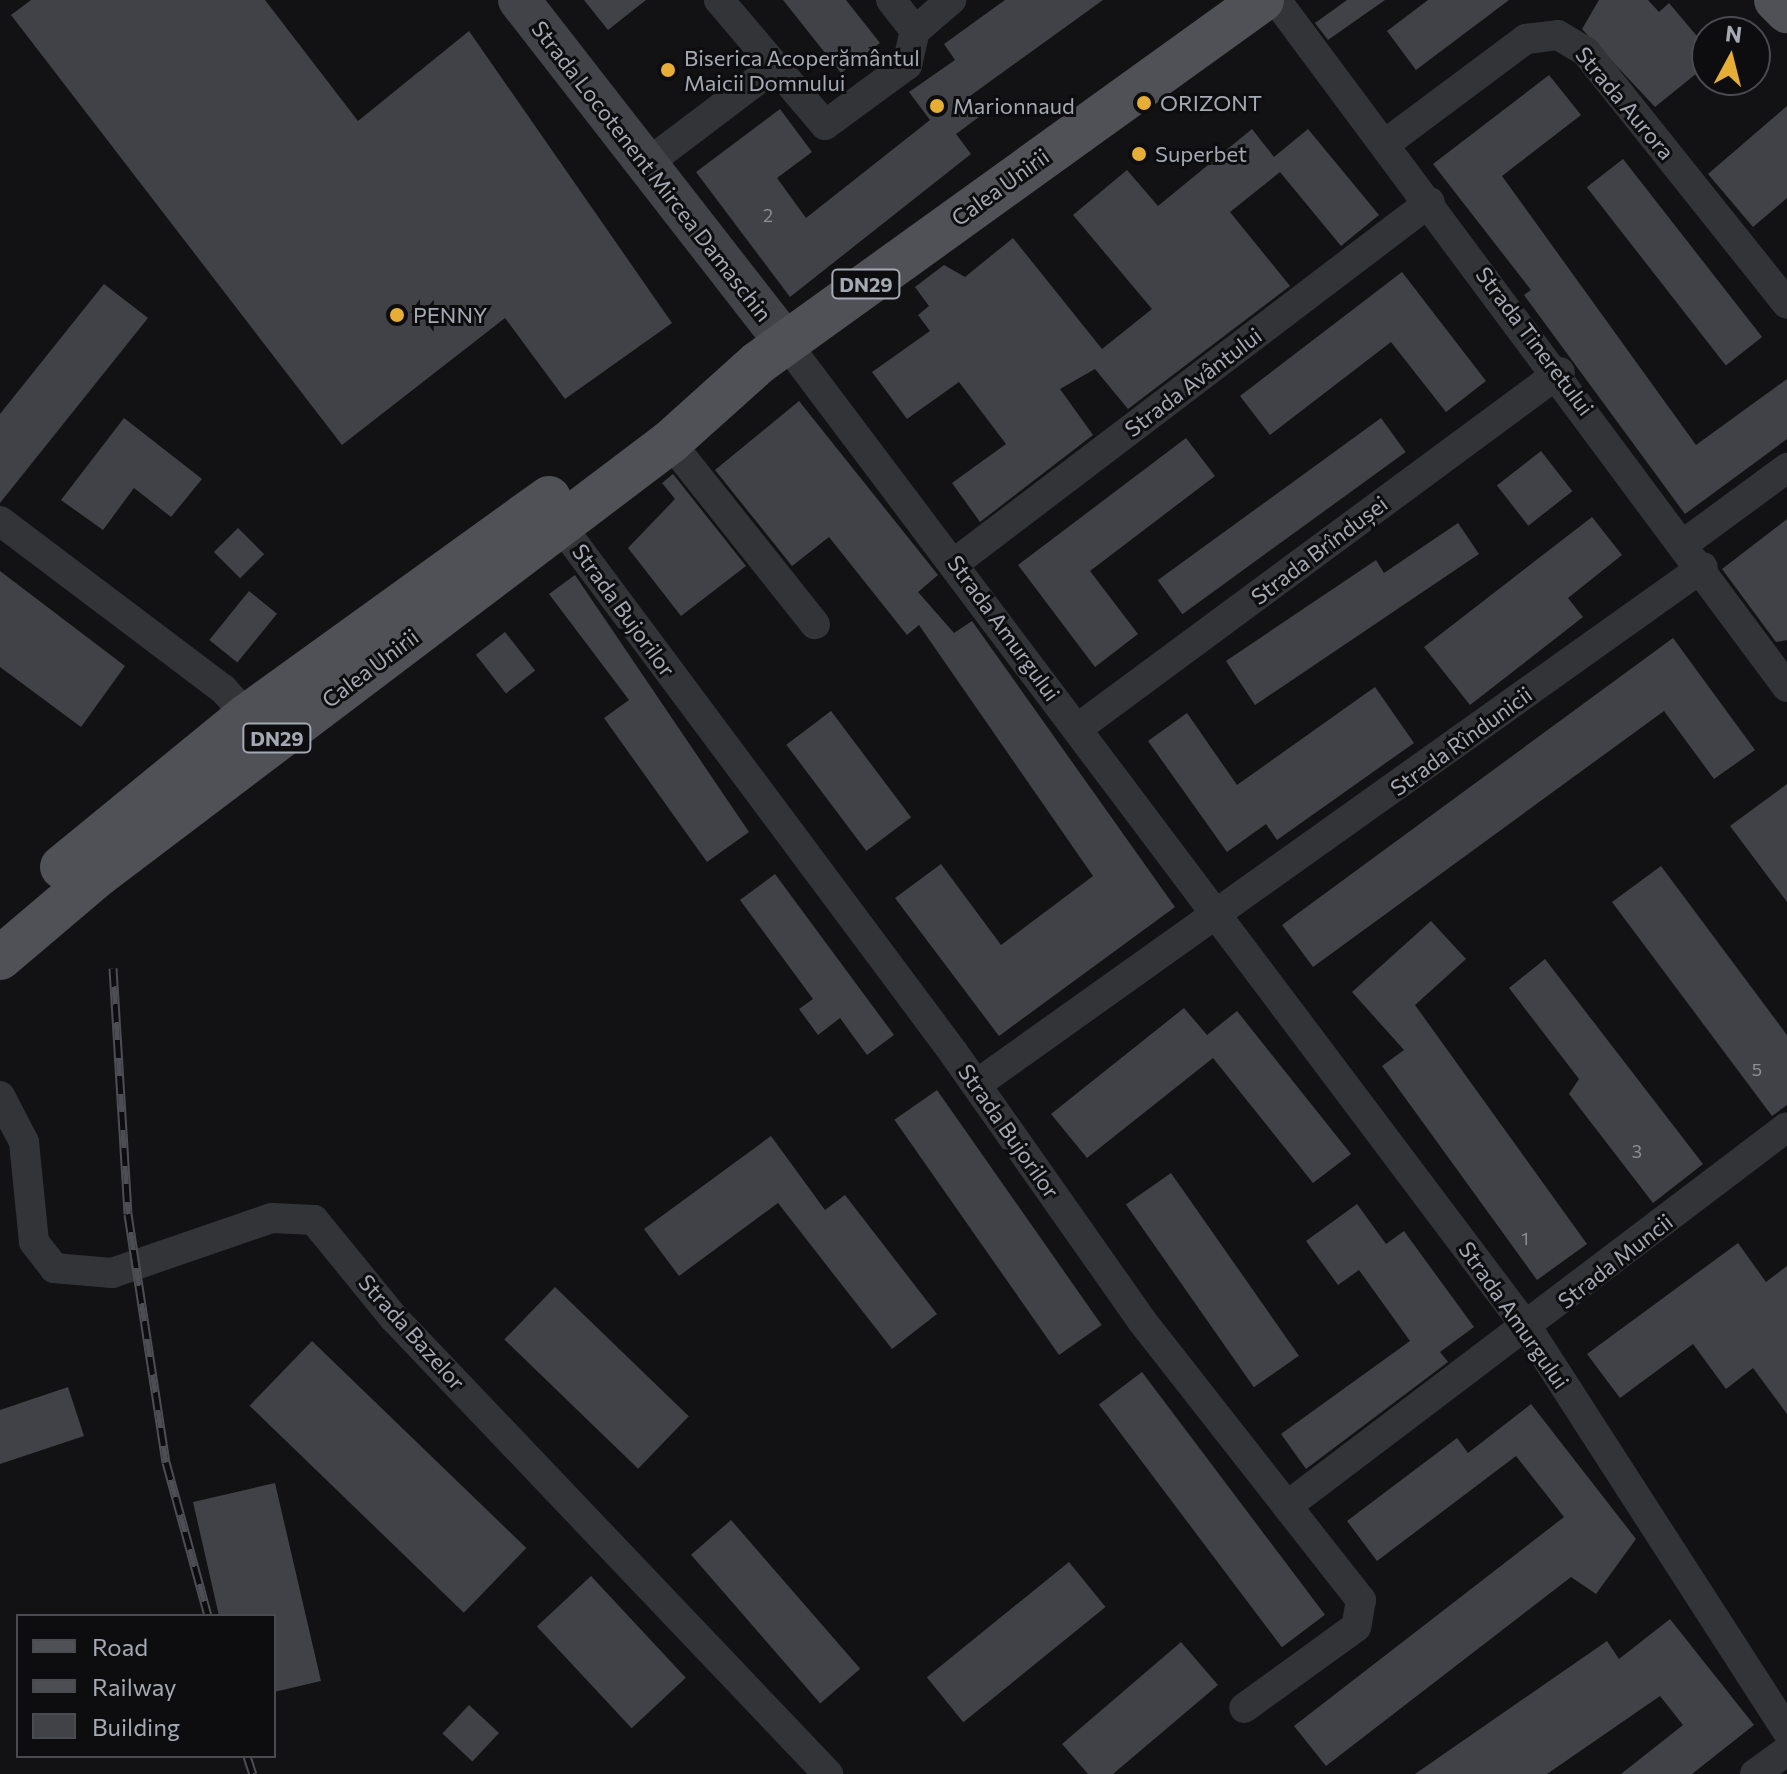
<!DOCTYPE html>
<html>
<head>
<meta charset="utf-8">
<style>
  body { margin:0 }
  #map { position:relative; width:1787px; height:1774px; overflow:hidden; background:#121214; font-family:Commissioner,sans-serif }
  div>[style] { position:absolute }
  .building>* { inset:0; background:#414247; transform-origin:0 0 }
  .street>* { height:30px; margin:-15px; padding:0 15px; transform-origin:15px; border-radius:15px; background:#333438 }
  .secondary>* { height:42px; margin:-21px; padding:0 21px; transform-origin:21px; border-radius:21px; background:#424348 }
  .primary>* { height:44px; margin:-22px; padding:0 22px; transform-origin:22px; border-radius:22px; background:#505157 }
  .rail>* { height:9px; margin-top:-4.5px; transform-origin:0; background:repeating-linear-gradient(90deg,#0d0d0f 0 18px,#4d4e53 0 36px); box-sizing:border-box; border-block:2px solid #4d4e53 }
  .dots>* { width:22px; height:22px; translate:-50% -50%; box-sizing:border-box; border:4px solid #0d0d0f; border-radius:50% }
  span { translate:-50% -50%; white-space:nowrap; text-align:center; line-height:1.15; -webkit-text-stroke:6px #0d0d0f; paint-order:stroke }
  .number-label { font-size:18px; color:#8b8f98 }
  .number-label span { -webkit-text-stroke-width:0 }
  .shield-label span { padding:2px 6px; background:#0d0d0f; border:2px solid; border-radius:6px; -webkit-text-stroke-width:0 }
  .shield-label { font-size:20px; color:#a4a9b3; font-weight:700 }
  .poi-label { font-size:22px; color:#a4a9b3 }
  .left { translate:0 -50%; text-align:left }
  .street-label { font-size:22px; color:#a4a9b3 }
  .legend { position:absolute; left:16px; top:1614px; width:260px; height:144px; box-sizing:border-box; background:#0d0d0f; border:2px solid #494b51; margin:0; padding:10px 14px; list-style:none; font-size:24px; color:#a4a9b3 }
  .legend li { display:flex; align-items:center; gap:16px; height:40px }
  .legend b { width:40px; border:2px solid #494b51 }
  .north { position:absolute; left:1691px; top:16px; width:80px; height:80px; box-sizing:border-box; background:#0d0d0f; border:2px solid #494b51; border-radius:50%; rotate:7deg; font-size:22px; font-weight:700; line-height:32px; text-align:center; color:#a4a9b3 }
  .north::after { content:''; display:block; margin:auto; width:28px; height:36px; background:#e7ae37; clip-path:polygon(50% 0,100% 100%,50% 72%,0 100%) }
</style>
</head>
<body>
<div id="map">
  <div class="building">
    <div style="clip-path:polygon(31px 0,265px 0,358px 121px,469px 31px,672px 323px,565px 399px,505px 318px,342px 445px,11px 15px)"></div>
    <div style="clip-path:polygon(584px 0,646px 0,608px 30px)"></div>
    <div style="clip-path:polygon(783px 0,846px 0,880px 43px,841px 73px)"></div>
    <div style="clip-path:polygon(1005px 0,1103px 0,970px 96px,983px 114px,956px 134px,971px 154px,790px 297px,696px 172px,780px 109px,812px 152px,777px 178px,806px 218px,930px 120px,909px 92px,955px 60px,944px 44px)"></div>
    <div style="clip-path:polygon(1347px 0,1385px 0,1328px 40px,1315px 23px)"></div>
    <div style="clip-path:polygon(1428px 0,1509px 0,1416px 70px,1387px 31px)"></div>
    <div style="clip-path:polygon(1599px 0,1648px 0,1659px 12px,1669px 3px,1707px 48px,1707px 65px,1655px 107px,1582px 29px)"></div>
    <div style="clip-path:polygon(1549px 75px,1581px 115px,1502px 176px,1696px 445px,1787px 379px,1787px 439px,1685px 514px,1524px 295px,1531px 290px,1433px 164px)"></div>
    <div style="clip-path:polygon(1787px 106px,1787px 198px,1753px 227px,1708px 174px)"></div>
    <div style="clip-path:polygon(1252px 129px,1274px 157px,1308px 129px,1379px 215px,1341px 246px,1280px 172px,1230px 212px,1290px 286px,1128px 409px,1095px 369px,1060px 389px,1093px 435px,980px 522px,952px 483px,1006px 444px,959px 382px,907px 419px,872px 372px,930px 331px,918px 315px,929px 306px,915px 287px,944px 265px,965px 277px,1013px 238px,1102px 349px,1152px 309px,1073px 215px,1127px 170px,1158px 206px)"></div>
    <div style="left:1623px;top:159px;width:226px;height:46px;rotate:52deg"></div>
    <div style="clip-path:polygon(1402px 272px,1486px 381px,1446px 412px,1391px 342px,1270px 435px,1240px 396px)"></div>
    <div style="clip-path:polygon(104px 284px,148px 318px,0 503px,0 414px)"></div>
    <div style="clip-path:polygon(799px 401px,938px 575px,918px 592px,954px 633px,972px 621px,1175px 907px,999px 1036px,895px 898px,941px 864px,1001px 945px,1093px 876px,919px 625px,907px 635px,829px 537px,792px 566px,715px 470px)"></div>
    <div style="clip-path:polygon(124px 418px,202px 479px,171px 517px,134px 488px,103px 530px,61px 500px)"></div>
    <div style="left:1381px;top:418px;width:42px;height:276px;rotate:54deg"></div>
    <div style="clip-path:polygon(1186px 438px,1215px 476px,1090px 571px,1138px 634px,1095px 667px,1018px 565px)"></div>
    <div style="left:1541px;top:451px;width:51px;height:56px;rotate:52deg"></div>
    <div style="clip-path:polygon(673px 474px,746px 566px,681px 616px,628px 548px,675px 499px,662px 483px)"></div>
    <div style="clip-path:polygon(1592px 517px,1622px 555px,1568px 598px,1583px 617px,1470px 705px,1424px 647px)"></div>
    <div style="clip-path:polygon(1787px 519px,1787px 640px,1776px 642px,1722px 569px)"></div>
    <div style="clip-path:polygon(1458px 523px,1479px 554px,1255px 705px,1226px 661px,1376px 560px,1384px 573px)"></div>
    <div style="left:238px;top:528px;width:37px;height:34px;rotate:45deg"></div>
    <div style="clip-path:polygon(0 571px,125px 666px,81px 727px,0 667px)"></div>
    <div style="clip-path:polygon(575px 575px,749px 832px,707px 862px,604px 718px,629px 700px,549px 594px)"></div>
    <div style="left:249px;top:591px;width:36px;height:63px;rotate:39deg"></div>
    <div style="left:505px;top:632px;width:49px;height:37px;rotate:52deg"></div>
    <div style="clip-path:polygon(1673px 638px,1755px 750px,1714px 779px,1664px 711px,1313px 967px,1282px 925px)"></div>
    <div style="clip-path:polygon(1375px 687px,1414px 743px,1277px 840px,1266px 824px,1227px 852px,1148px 741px,1187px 713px,1237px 785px)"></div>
    <div style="left:831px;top:711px;width:133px;height:56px;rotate:53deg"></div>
    <div style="clip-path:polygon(1787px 784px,1787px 902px,1730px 826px)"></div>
    <div style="clip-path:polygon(1661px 866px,1787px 1035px,1787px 1105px,1772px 1116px,1612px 902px)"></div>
    <div style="clip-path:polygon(775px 874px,894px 1035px,867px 1055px,840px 1018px,818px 1035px,799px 1009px,813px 999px,740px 900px)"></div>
    <div style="clip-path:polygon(1431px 921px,1466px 959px,1415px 1005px,1587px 1244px,1537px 1280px,1382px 1066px,1404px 1050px,1352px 992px)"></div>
    <div style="clip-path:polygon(1545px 959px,1703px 1164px,1653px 1203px,1569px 1094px,1579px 1079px,1509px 988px)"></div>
    <div style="clip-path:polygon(1184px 1008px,1207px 1035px,1237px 1011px,1351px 1154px,1313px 1183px,1213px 1058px,1087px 1158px,1051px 1114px)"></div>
    <div style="left:937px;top:1090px;width:287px;height:52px;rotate:55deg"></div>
    <div style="clip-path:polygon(771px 1136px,825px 1210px,845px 1195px,937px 1314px,892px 1349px,778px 1203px,679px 1276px,644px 1229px)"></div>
    <div style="left:1171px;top:1173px;width:223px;height:55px;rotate:55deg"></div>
    <div style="clip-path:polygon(1357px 1204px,1386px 1244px,1404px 1231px,1474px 1327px,1440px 1352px,1448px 1362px,1306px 1469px,1281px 1434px,1410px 1341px,1359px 1270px,1338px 1285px,1306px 1241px)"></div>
    <div style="clip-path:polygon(1738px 1243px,1766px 1282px,1787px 1266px,1787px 1414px,1753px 1368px,1726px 1389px,1693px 1344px,1620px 1398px,1587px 1354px)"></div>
    <div style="left:555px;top:1287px;width:186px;height:73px;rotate:44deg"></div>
    <div style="left:312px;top:1341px;width:298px;height:90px;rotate:44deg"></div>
    <div style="left:1142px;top:1372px;width:304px;height:54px;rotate:53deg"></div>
    <div style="clip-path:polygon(68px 1387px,84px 1436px,0 1464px,0 1410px)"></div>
    <div style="clip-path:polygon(1531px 1404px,1636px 1539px,1596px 1594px,1571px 1577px,1326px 1766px,1294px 1726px,1564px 1517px,1516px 1456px,1377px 1561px,1347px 1521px,1457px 1438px,1468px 1453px)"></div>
    <div style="clip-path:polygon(275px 1483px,321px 1681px,274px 1692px,274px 1616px,219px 1616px,193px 1502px)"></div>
    <div style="left:731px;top:1520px;width:197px;height:53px;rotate:49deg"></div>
    <div style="left:1069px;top:1562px;width:58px;height:183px;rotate:51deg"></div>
    <div style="left:591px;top:1576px;width:139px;height:74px;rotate:47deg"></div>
    <div style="clip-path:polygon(1670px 1619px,1754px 1725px,1692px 1774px,1621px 1774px,1683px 1725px,1660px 1696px,1547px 1774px,1415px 1774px,1607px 1641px,1619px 1659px)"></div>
    <div style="clip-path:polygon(1181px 1642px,1218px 1685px,1113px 1774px,1088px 1774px,1062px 1744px)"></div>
    <div style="left:469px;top:1705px;width:41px;height:39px;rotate:43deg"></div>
  </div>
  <div class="street">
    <div style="left:719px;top:0;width:164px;rotate:49.7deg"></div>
    <div style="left:825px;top:125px;width:102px;rotate:-36.2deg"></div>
    <div style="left:907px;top:65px;width:35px;rotate:-77deg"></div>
    <div style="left:915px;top:31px;width:48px;rotate:-40.7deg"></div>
    <div style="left:891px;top:0;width:39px;rotate:52deg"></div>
    <div style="left:1276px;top:0;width:856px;rotate:53.36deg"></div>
    <div style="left:1385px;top:144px;width:176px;rotate:-36.7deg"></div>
    <div style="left:1526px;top:39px;width:32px;rotate:-7deg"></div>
    <div style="left:1558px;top:35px;width:33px;rotate:31deg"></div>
    <div style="left:1586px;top:52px;width:322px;rotate:51.4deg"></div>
    <div style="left:645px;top:165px;width:159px;rotate:-37.1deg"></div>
    <div style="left:786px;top:343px;width:1234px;rotate:53.04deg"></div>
    <div style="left:1528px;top:1329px;width:478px;rotate:57.2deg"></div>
    <div style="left:670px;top:442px;width:233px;rotate:51.5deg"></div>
    <div style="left:0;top:521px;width:279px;rotate:37deg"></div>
    <div style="left:223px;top:689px;width:55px;rotate:47.9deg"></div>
    <div style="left:561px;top:526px;width:656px;rotate:53.3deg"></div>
    <div style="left:953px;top:1052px;width:329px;rotate:54.9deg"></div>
    <div style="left:1142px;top:1321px;width:355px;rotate:51.9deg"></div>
    <div style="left:1361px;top:1600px;width:27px;rotate:100deg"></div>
    <div style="left:1356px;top:1627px;width:138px;rotate:144.1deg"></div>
    <div style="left:1685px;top:543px;width:127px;rotate:-36.3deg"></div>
    <div style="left:956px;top:562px;width:595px;rotate:-37.22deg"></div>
    <div style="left:1078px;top:728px;width:599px;rotate:-36.45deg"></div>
    <div style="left:977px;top:1084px;width:891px;rotate:-35.46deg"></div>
    <div style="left:0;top:1096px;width:52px;rotate:62.4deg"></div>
    <div style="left:24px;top:1142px;width:100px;rotate:84.3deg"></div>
    <div style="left:34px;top:1242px;width:33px;rotate:52deg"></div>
    <div style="left:54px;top:1268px;width:58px;rotate:4.9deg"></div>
    <div style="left:112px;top:1273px;width:169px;rotate:-19deg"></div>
    <div style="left:272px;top:1218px;width:42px;rotate:2.7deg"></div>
    <div style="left:314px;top:1220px;width:127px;rotate:50.8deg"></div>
    <div style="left:394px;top:1318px;width:630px;rotate:46.42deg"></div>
    <div style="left:1287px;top:1506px;width:627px;rotate:-37.16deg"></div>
    <div style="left:1755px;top:1774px;width:39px;rotate:-36deg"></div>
  </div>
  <div class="secondary">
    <div style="left:519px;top:0;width:435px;rotate:52.1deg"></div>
  </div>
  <div class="primary">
    <div style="left:1776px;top:0;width:16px;rotate:45deg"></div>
    <div style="left:62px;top:867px;width:240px;rotate:-39.3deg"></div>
    <div style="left:248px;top:715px;width:371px;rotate:-35.8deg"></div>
    <div style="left:0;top:958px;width:128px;rotate:-40.3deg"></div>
    <div style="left:98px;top:875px;width:717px;rotate:-37.13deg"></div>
    <div style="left:670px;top:442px;width:118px;rotate:-41.9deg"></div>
    <div style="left:758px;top:363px;width:621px;rotate:-35.76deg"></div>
  </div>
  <div class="rail">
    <div style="left:113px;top:968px;width:246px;rotate:86.5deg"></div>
    <div style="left:128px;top:1214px;width:251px;rotate:81.3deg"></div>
    <div style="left:166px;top:1462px;width:160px;rotate:74.7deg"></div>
    <div style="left:247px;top:1756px;width:19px;rotate:72deg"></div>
  </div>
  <div class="dots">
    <div style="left:668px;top:70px;background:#e7ae37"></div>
    <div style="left:1144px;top:103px;background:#e7ae37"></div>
    <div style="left:937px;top:106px;background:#e7ae37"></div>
    <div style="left:1139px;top:154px;background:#e7ae37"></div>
    <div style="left:397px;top:315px;background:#e7ae37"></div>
  </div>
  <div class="number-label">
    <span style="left:768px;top:215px">2</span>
    <span style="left:1757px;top:1069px">5</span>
    <span style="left:1637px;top:1151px">3</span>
    <span style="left:1525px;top:1238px">1</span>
  </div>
  <div class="shield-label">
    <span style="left:866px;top:284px">DN29</span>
    <span style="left:277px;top:738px">DN29</span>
  </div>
  <div class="poi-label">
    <span class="left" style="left:684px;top:70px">Biserica Acoperământul<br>Maicii Domnului</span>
    <span class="left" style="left:1160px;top:103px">ORIZONT</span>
    <span class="left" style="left:953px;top:106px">Marionnaud</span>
    <span class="left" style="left:1155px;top:154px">Superbet</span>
    <span class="left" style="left:413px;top:315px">PENNY</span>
  </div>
  <div class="street-label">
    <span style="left:1625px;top:103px;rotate:50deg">Strada Aurora</span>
    <span style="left:652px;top:171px;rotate:52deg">Strada Locotenent Mircea Damaschin</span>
    <span style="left:1000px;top:187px;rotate:-36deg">Calea Unirii</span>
    <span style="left:1535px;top:341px;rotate:53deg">Strada Tineretului</span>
    <span style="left:1193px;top:382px;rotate:-37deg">Strada Avântului</span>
    <span style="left:1319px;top:550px;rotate:-37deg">Strada Brîndușei</span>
    <span style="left:624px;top:610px;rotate:54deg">Strada Bujorilor</span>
    <span style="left:1004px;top:628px;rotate:54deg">Strada Amurgului</span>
    <span style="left:370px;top:668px;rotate:-37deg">Calea Unirii</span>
    <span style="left:1461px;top:741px;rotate:-36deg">Strada Rîndunicii</span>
    <span style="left:1009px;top:1131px;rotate:55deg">Strada Bujorilor</span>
    <span style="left:1615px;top:1261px;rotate:-38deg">Strada Muncii</span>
    <span style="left:1514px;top:1315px;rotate:55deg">Strada Amurgului</span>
    <span style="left:412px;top:1332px;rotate:48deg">Strada Bazelor</span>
  </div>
  <ul class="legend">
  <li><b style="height:10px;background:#505157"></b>Road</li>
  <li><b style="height:10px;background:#4d4e53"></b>Railway</li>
  <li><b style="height:22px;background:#414247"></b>Building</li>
  </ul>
  <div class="north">N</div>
</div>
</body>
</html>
